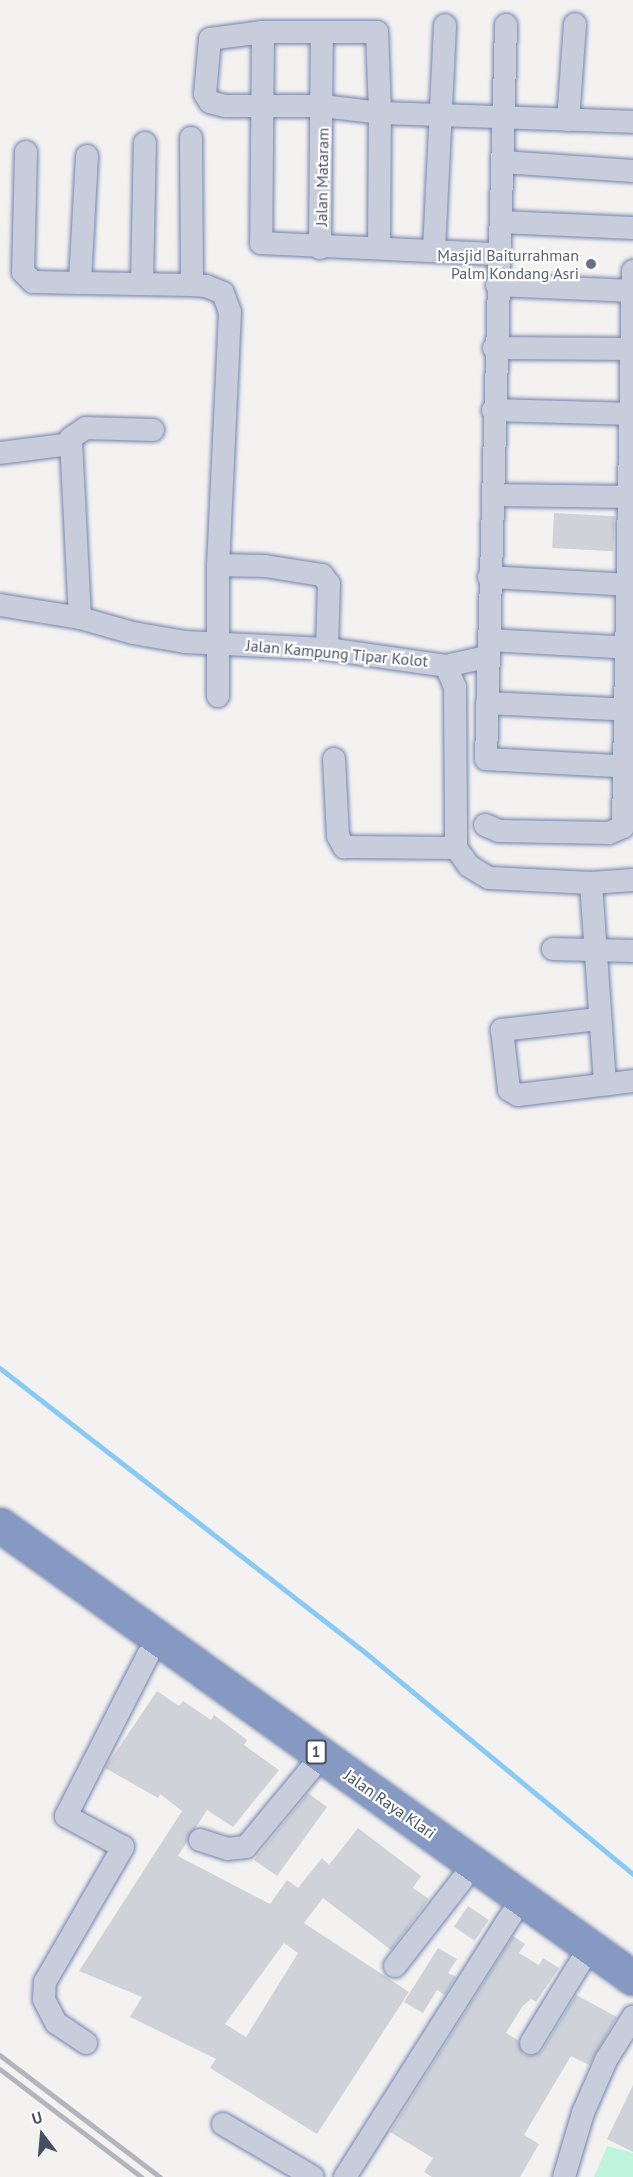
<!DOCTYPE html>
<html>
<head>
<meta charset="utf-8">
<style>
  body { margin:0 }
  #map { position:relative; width:633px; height:2177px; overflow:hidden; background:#f4f2f1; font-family:"PT Sans",sans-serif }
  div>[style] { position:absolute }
  .green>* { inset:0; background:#bef3dc }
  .stream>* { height:4.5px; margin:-2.25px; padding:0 2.25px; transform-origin:2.25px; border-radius:2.25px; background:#88caf3 }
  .building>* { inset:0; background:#d0d2d9; transform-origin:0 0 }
  .roads { filter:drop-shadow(0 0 2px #7184af) drop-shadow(0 0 2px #7184af) }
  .minor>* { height:22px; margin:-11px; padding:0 11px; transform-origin:11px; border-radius:11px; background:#c7cdda }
  .highway>* { height:33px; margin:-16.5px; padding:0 16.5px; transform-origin:16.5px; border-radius:16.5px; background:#8699c3 }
  .rail>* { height:4.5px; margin:-2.25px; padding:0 2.25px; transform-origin:2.25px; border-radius:2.25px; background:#b3b5bc }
  .dots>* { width:16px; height:16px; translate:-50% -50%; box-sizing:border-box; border:3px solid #fff; border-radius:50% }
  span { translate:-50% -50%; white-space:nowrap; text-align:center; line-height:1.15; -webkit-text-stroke:4.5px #fff; paint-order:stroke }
  .shield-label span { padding:2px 4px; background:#fff; border:2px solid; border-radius:4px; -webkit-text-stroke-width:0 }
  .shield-label { font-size:15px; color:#475060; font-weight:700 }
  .street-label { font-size:16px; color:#475060 }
  .worship-label { font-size:16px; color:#5b616d }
  .right { translate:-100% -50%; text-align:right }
  .north { position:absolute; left:12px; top:2105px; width:60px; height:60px; -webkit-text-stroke:4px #fff; paint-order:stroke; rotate:344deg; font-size:16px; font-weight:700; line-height:24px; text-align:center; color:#475060 }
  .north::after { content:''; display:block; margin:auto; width:21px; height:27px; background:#475060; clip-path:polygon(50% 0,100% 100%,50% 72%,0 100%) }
</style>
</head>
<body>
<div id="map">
  <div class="green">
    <div style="clip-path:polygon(607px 2146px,633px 2153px,633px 2177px,594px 2177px)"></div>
  </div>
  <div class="stream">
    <div style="left:0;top:1368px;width:464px;rotate:37.9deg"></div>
    <div style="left:366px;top:1653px;width:347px;rotate:39.6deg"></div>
  </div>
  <div class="building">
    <div style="left:554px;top:513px;width:61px;height:35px;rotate:3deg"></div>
    <div style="clip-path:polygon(evenodd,157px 1691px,179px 1706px,183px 1701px,211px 1720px,214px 1715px,247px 1740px,244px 1745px,279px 1770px,233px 1827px,207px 1810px,178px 1856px,270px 1904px,287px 1880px,298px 1888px,322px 1858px,329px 1865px,358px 1828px,421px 1876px,413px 1888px,429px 1899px,391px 1950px,323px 1898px,304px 1923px,409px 1992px,317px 2134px,210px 2068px,216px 2059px,130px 2017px,142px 1997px,79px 1971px,182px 1811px,160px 1794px,158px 1798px,105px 1768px,157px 1691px,284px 1943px,298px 1953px,246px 2037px,225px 2024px,284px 1943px)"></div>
    <div style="clip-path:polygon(308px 1793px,327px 1807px,277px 1876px,254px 1860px)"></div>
    <div style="left:468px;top:1906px;width:25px;height:25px;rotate:34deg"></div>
    <div style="clip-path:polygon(513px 1936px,525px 1944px,519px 1953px,539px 1965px,543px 1958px,559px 1968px,536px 2002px,531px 1999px,522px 2007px,506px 2033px,518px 2040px,523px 2054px,531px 2056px,542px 2051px,576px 1995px,617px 2017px,589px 2065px,571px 2056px,524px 2135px,539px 2144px,520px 2177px,432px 2177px,424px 2172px,433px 2158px,390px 2132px)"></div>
    <div style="clip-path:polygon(438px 1948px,457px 1959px,448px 1973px,456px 1977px,445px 1995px,437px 1990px,423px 2013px,404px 2002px)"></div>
    <div style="clip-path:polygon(633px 2085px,633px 2152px,607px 2139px)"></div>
  </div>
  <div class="roads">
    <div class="minor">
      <div style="left:506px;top:25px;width:734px;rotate:91.56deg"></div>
      <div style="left:486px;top:759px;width:147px;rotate:3.1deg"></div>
      <div style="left:263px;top:32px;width:211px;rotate:90.5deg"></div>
      <div style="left:261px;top:243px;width:237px;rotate:2.7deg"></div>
      <div style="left:568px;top:120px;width:96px;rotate:-85.8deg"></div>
      <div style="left:191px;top:138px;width:147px;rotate:89.6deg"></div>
      <div style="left:192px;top:285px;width:14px;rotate:4deg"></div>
      <div style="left:206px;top:286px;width:18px;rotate:22deg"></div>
      <div style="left:223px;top:293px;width:20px;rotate:70deg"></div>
      <div style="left:230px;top:312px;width:253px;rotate:92.7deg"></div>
      <div style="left:218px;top:565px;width:131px;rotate:90deg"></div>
      <div style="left:26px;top:152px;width:120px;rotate:91.4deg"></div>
      <div style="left:23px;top:272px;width:14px;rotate:45deg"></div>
      <div style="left:33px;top:282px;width:47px;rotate:1.2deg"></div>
      <div style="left:87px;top:156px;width:127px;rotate:93.2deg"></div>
      <div style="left:80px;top:283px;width:112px;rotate:1deg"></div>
      <div style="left:503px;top:162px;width:130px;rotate:4deg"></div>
      <div style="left:501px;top:222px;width:132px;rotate:2.6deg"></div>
      <div style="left:320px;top:248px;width:216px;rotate:-89.5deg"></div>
      <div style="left:379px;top:248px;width:135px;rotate:-89.6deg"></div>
      <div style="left:380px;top:113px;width:81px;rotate:-92.1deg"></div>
      <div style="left:377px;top:32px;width:114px;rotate:180deg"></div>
      <div style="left:263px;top:32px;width:53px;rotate:172.5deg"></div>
      <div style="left:210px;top:39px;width:55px;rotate:95.2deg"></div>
      <div style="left:205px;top:94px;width:9px;rotate:58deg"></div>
      <div style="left:210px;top:102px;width:16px;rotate:15deg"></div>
      <div style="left:225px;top:106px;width:98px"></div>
      <div style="left:323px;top:106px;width:57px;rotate:7deg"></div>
      <div style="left:380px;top:113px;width:253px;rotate:2deg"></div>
      <div style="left:434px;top:251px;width:226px;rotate:-87.2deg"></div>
      <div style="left:142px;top:282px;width:139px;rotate:-88.8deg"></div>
      <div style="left:497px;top:285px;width:136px;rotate:2.5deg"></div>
      <div style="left:494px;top:348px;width:139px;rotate:0.4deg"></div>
      <div style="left:493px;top:410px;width:140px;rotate:1.6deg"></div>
      <div style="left:0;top:453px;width:71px;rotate:-7.3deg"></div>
      <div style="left:494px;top:495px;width:139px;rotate:0.8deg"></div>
      <div style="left:218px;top:565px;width:47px;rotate:1.2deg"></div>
      <div style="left:265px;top:566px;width:58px;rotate:9deg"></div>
      <div style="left:322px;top:575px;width:11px;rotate:52deg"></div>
      <div style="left:329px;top:584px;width:65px;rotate:91.8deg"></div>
      <div style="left:489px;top:577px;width:144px;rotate:3.2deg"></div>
      <div style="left:0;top:605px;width:81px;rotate:9.2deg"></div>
      <div style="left:80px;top:618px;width:55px;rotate:15.8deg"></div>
      <div style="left:133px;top:633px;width:53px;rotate:9.8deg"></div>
      <div style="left:185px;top:642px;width:142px;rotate:2.8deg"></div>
      <div style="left:327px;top:649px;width:120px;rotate:8.1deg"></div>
      <div style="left:446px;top:666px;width:23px;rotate:67deg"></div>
      <div style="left:455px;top:687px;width:161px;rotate:89.6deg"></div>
      <div style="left:456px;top:848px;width:22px;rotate:54deg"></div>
      <div style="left:469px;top:866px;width:23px;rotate:31deg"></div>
      <div style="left:489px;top:878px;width:102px;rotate:2.8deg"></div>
      <div style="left:591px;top:883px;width:42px;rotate:-4.1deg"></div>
      <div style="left:80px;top:618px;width:180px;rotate:-92.9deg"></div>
      <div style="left:71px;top:438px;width:18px;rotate:-34deg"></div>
      <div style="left:86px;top:428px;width:67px;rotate:1.7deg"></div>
      <div style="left:489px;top:640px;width:144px;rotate:3.2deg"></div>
      <div style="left:446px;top:666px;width:41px;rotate:-12.7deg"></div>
      <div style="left:487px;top:703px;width:146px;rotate:2.7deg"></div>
      <div style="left:334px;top:759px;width:77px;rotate:87deg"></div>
      <div style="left:338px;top:836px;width:13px;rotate:61deg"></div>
      <div style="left:344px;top:847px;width:112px;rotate:0.5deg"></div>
      <div style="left:485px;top:825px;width:15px;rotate:23deg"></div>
      <div style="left:499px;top:831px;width:110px;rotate:1deg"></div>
      <div style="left:609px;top:833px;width:15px;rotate:-23deg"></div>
      <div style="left:623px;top:827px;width:556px;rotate:-88.97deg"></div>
      <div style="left:591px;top:883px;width:202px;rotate:86deg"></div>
      <div style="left:553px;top:949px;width:80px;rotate:1.4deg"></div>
      <div style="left:598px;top:1019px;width:97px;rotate:173.5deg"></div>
      <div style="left:502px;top:1030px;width:60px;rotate:83.3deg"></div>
      <div style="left:509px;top:1090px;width:10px;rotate:29deg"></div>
      <div style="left:518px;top:1095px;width:116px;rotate:-6.9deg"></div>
      <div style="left:200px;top:1840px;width:28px;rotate:18deg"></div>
      <div style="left:227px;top:1849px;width:19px;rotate:-6deg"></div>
      <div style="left:246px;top:1847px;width:100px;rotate:-50.3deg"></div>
      <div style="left:395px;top:1966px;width:109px;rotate:-52.1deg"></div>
      <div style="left:86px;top:2043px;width:36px;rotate:-146deg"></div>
      <div style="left:56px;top:2023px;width:27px;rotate:-117deg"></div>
      <div style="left:44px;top:1999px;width:17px;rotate:-87deg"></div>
      <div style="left:45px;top:1982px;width:156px;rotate:-60deg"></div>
      <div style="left:123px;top:1847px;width:65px;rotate:-151.5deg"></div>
      <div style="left:66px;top:1816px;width:181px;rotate:-63deg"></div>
      <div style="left:531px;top:2043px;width:94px;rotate:-58.5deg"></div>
      <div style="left:223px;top:2124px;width:104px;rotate:30.5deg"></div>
      <div style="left:345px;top:2177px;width:310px;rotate:-57.6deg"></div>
      <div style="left:564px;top:2177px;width:67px;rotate:-73.5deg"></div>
      <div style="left:583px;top:2113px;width:58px;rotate:-66.5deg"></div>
      <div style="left:606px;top:2060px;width:51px;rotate:-57.9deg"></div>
    </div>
    <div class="highway">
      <div style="left:0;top:1525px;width:778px;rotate:35.59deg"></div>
    </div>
  </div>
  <div class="rail">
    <div style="left:0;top:2055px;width:201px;rotate:37.3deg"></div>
    <div style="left:0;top:2069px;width:178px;rotate:37.3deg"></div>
  </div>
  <div class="dots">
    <div style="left:591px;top:264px;background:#6b7280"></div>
  </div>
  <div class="shield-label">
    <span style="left:316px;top:1752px">1</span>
  </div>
  <div class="street-label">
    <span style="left:322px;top:177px;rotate:-89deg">Jalan Mataram</span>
    <span style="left:337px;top:653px;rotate:5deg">Jalan Kampung Tipar Kolot</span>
    <span style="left:390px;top:1804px;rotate:35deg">Jalan Raya Klari</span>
  </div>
  <div class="worship-label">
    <span class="right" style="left:579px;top:264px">Masjid Baiturrahman<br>Palm Kondang Asri</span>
  </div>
  <div class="north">U</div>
</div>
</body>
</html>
